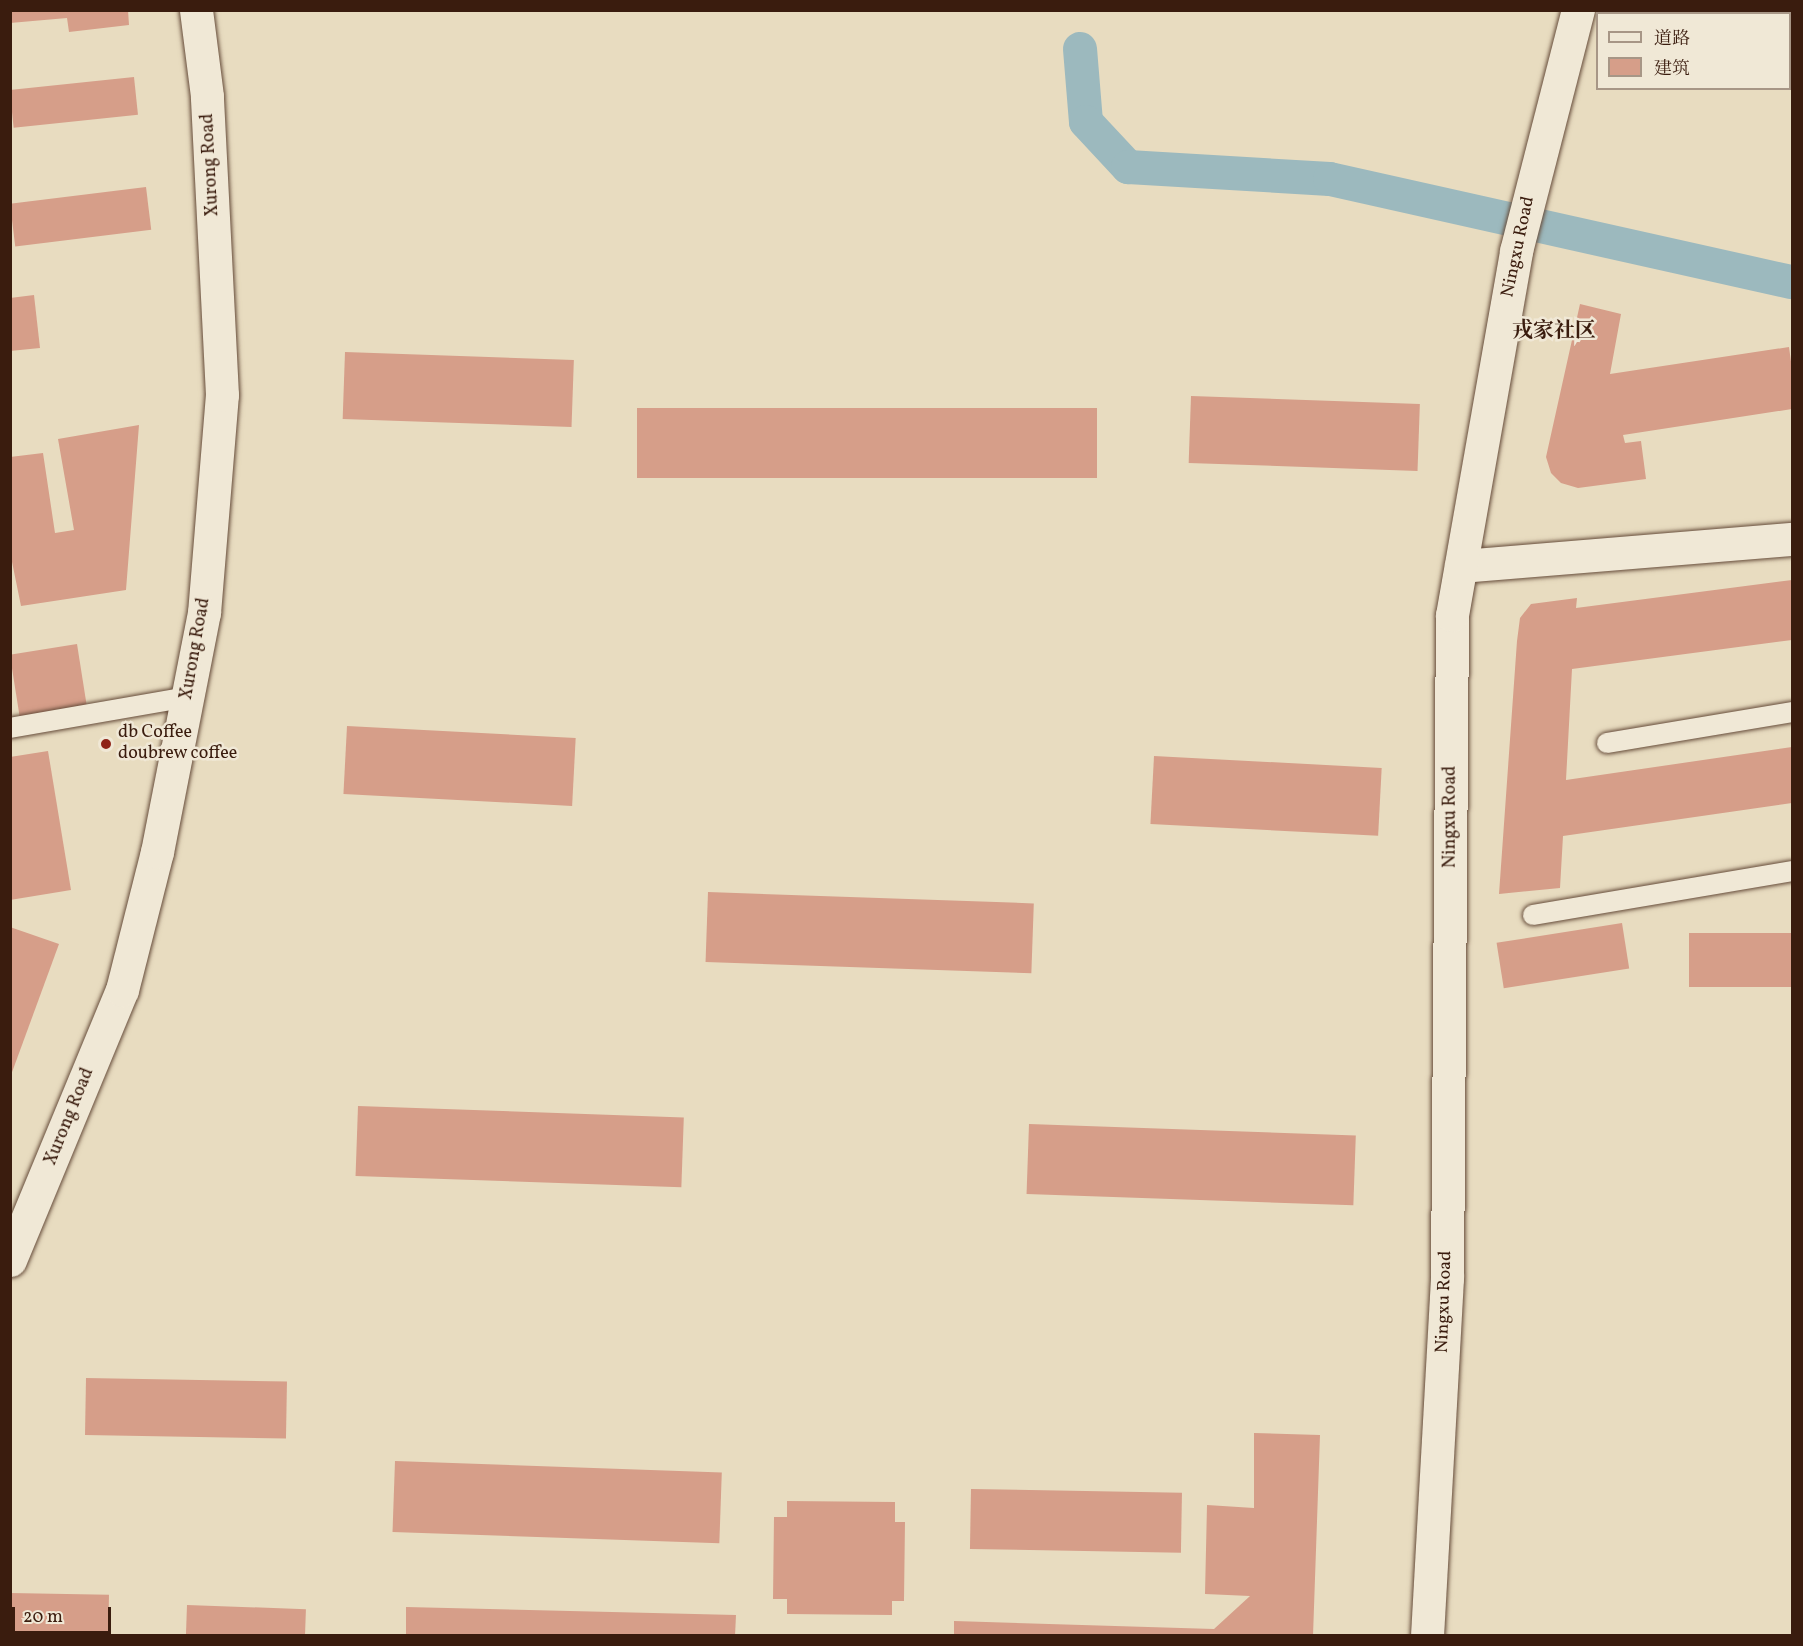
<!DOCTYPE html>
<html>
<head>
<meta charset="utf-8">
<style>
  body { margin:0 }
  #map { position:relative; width:1803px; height:1646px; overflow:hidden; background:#e8dcc0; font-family:Vollkorn,"Noto Serif SC",serif }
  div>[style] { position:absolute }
  .canal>* { height:34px; margin:-17px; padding:0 17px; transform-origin:17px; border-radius:17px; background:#9cb9be }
  .building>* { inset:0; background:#d69e89; transform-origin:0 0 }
  .roads { filter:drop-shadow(0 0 2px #664c3a) drop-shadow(0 0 2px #664c3a) }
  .service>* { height:20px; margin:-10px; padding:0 10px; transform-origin:10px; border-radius:10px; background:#f0e8d6 }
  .minor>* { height:33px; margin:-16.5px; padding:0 16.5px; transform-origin:16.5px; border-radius:16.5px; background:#f0e8d6 }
  .tertiary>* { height:33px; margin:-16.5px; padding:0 16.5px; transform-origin:16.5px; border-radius:16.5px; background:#f0e8d6 }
  .dots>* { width:16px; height:16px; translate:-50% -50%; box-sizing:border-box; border:3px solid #f0e8d6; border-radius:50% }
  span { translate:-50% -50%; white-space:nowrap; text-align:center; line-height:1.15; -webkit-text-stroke:5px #f0e8d6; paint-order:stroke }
  .street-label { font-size:18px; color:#3a1c0e }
  .poi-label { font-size:18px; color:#3a1c0e }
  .left { translate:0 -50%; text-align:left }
  .quarter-label { font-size:21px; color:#3a1c0e; font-weight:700 }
  .frame { position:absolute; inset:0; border:12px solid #3a1c0e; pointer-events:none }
  .legend { position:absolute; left:1596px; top:12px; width:195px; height:78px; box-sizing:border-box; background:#f0e8d6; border:2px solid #a79686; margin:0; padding:8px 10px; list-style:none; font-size:18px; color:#3a1c0e }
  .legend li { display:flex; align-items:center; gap:12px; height:30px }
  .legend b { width:30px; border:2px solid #a79686 }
  .scale { position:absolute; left:12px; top:1607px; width:99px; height:27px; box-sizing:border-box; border:3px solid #3a1c0e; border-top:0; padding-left:8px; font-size:18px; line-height:21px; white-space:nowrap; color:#3a1c0e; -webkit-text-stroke:4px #f0e8d6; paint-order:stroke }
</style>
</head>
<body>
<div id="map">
  <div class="canal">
    <div style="left:1080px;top:49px;width:73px;rotate:85.3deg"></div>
    <div style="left:1086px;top:122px;width:62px;rotate:47deg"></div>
    <div style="left:1128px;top:167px;width:202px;rotate:3.4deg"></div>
    <div style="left:1330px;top:179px;width:473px;rotate:12.6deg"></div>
  </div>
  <div class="building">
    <div style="clip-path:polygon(10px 10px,128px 10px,129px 25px,69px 32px,67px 18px,10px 23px)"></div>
    <div style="left:134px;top:77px;width:38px;height:125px;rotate:84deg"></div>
    <div style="left:146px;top:187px;width:43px;height:137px;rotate:83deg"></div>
    <div style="clip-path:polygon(34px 295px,40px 348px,10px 351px,10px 298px)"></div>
    <div style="clip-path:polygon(1580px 304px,1621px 314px,1610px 374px,1789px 347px,1792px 369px,1792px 409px,1623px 435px,1625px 443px,1641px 441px,1646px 479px,1578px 488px,1561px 483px,1551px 473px,1546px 457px)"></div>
    <div style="left:345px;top:352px;width:229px;height:67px;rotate:2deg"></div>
    <div style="left:1191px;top:396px;width:229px;height:67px;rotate:2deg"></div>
    <div style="left:1097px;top:408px;width:70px;height:460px;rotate:90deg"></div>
    <div style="clip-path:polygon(139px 425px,126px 590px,21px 606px,10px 552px,10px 457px,43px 453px,55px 533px,74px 530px,58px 439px)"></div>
    <div style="clip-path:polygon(1792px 580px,1792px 640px,1572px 669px,1566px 780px,1792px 747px,1792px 803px,1563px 836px,1560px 888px,1499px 894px,1517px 641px,1520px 618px,1531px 604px,1577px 598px,1576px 608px)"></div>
    <div style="left:77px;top:644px;width:67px;height:68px;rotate:81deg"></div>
    <div style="left:347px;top:726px;width:229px;height:68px;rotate:3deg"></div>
    <div style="clip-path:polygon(48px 751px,71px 890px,10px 900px,10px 757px)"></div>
    <div style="left:1154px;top:756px;width:228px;height:68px;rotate:3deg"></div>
    <div style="left:708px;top:892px;width:326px;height:70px;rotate:2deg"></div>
    <div style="left:1622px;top:923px;width:46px;height:127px;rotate:81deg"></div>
    <div style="clip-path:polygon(10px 927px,59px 944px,11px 1075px,10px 1075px)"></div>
    <div style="left:1792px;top:933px;width:54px;height:103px;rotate:90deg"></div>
    <div style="left:358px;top:1106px;width:326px;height:70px;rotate:2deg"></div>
    <div style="left:1029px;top:1124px;width:327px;height:70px;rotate:2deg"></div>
    <div style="left:86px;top:1378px;width:201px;height:57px;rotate:1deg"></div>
    <div style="clip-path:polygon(1254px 1433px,1320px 1435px,1313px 1636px,954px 1636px,954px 1621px,1214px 1629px,1250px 1596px,1205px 1594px,1207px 1505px,1254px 1508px)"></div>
    <div style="left:395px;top:1461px;width:327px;height:71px;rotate:2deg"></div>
    <div style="left:971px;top:1489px;width:211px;height:60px;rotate:1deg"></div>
    <div style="clip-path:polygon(787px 1501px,895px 1502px,895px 1522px,905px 1522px,904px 1601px,892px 1601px,892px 1615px,787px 1614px,787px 1599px,773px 1599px,774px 1517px,787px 1517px)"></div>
    <div style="left:10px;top:1593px;width:99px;height:43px;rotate:1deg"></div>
    <div style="left:187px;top:1605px;width:119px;height:31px;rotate:2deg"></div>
    <div style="clip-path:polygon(406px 1607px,736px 1615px,735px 1636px,406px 1636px)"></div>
  </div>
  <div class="roads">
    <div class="service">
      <div style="left:10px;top:728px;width:180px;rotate:-9.9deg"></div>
      <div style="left:1607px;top:743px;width:188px;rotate:-9.5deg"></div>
      <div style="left:1533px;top:915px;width:263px;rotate:-9.6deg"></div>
    </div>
    <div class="minor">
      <div style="left:1461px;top:566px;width:332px;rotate:-4.7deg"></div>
    </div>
    <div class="tertiary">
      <div style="left:10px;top:1260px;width:292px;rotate:-67.5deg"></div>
      <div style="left:122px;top:990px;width:142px;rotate:-75.8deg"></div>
      <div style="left:157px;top:852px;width:244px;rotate:-78.9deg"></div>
      <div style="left:204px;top:613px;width:219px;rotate:-85.3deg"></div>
      <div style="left:222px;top:395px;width:299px;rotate:-92.9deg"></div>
      <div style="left:207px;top:96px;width:87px;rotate:-97.3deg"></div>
      <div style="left:1427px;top:1636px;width:359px;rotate:-86.8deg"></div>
      <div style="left:1447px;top:1278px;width:663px;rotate:-89.57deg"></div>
      <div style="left:1452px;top:615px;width:370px;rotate:-80deg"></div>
      <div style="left:1516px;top:251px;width:249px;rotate:-75.6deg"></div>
    </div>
  </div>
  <div class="dots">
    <div style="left:106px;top:744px;background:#8f2418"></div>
  </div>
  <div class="street-label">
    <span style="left:211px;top:165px;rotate:-93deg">Xurong Road</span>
    <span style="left:1519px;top:247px;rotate:-78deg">Ningxu Road</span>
    <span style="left:196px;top:649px;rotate:-80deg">Xurong Road</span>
    <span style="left:1451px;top:817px;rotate:-90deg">Ningxu Road</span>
    <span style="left:70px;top:1117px;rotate:-68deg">Xurong Road</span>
    <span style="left:1445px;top:1302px;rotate:-88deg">Ningxu Road</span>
  </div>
  <div class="poi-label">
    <span class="left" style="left:118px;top:744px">db Coffee<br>doubrew coffee</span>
  </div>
  <div class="quarter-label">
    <span style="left:1554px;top:332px">戎家社区</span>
  </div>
  <div class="frame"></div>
  <ul class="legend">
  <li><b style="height:8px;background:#f0e8d6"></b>道路</li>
  <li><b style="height:16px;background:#d69e89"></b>建筑</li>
  </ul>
  <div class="scale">20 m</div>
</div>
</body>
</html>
